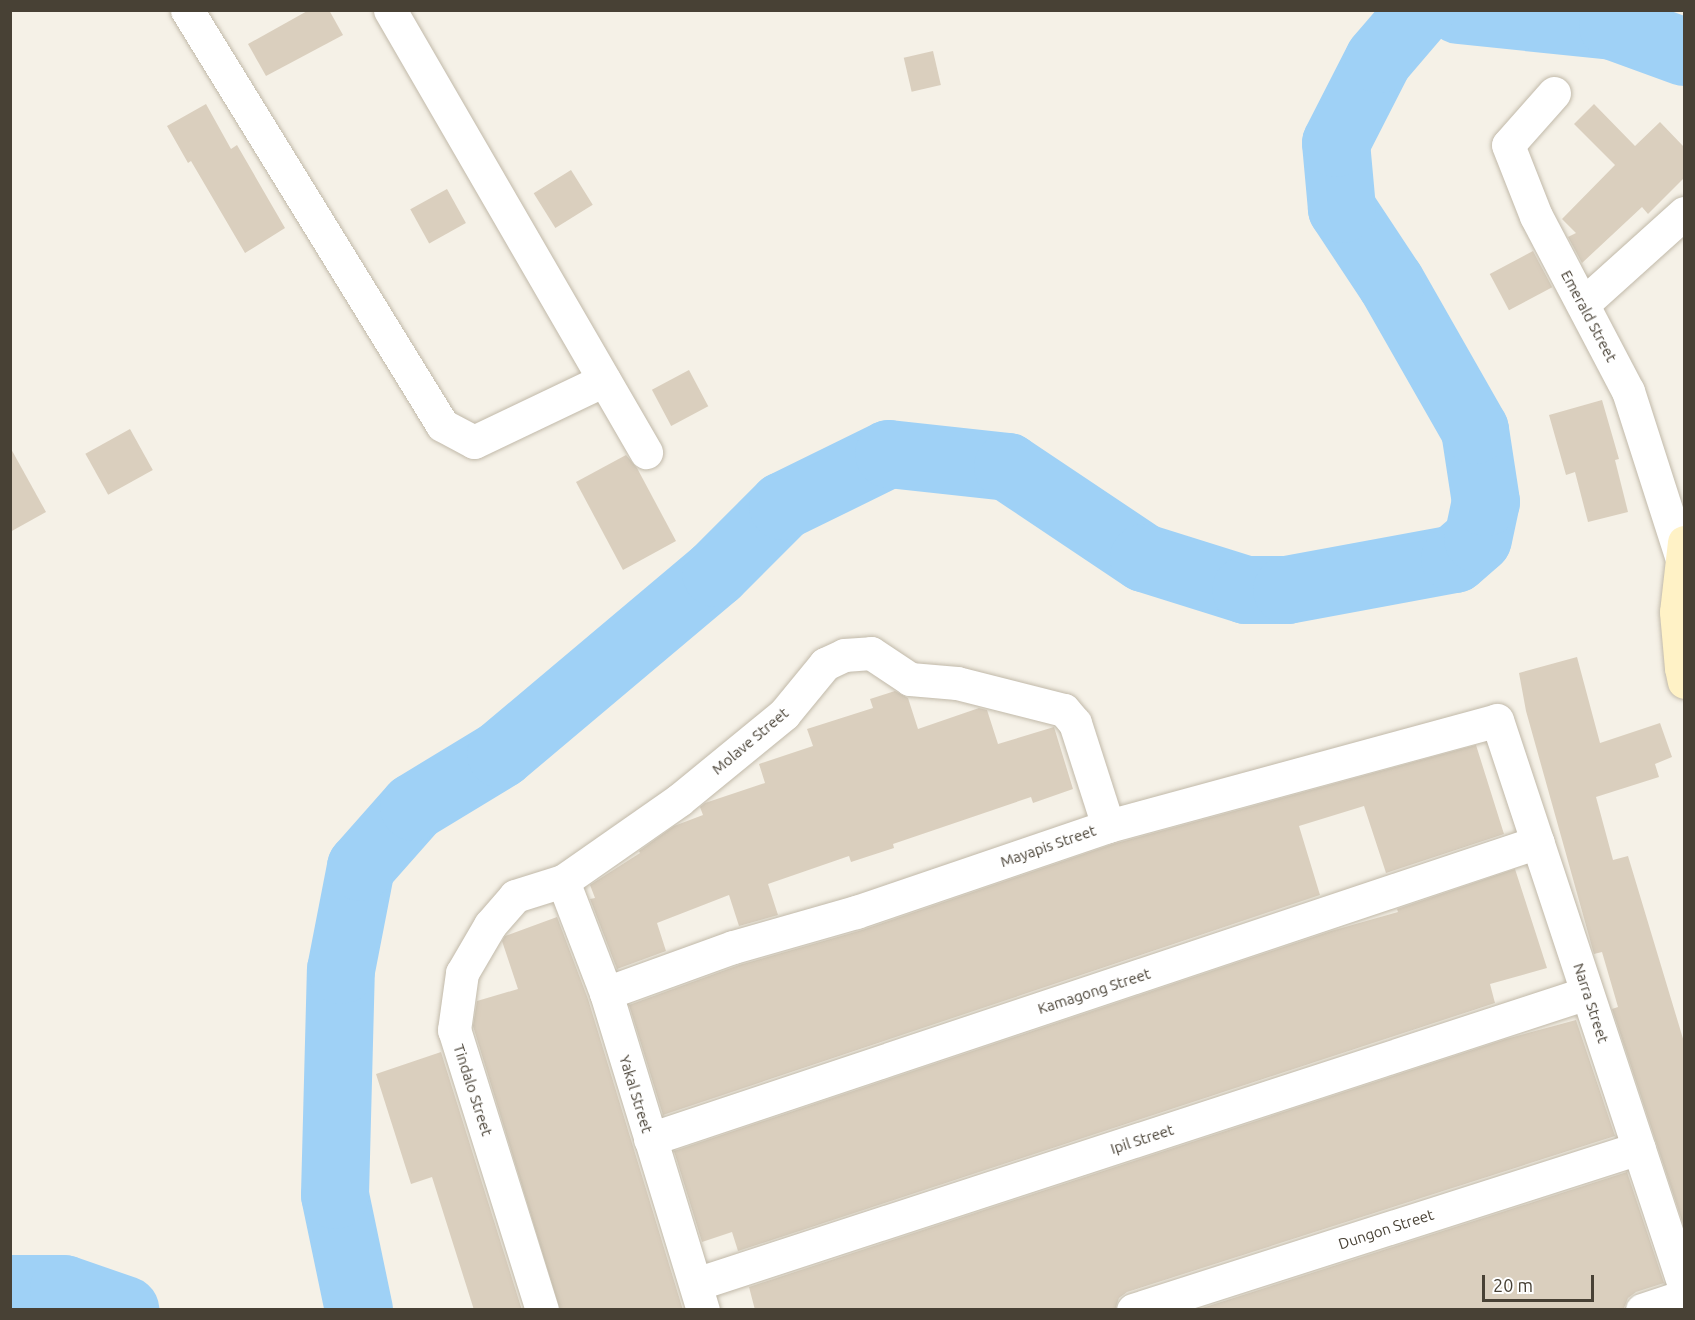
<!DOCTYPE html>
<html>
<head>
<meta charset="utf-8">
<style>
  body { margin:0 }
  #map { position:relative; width:1695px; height:1320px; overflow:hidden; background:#f5f1e7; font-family:Ubuntu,sans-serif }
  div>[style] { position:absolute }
  .river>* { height:68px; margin:-34px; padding:0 34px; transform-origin:34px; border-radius:34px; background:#9fd1f6 }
  .building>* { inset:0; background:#dacfbe; transform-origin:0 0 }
  .roads { filter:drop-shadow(0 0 2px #c1b9a9) drop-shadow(0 0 2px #c1b9a9) }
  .street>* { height:33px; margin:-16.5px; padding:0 16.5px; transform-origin:16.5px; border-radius:16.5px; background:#fff }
  .secondary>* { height:33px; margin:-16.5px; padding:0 16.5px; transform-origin:16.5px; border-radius:16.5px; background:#fff2c6 }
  span { translate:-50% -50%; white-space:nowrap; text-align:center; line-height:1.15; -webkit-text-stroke:4.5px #fff; paint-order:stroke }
  .street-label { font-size:15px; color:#484135 }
  .frame { position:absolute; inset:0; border:12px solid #484135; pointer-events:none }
  .scale { position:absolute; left:1482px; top:1275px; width:112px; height:27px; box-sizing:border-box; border:3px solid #484135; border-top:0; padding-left:8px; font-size:18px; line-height:21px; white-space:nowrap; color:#484135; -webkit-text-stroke:4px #fff; paint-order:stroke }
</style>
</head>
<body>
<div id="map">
  <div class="river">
    <div style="left:1459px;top:10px;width:155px;rotate:5.9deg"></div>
    <div style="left:1613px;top:26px;width:76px;rotate:20.1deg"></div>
    <div style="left:10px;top:1289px;width:54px"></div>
    <div style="left:64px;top:1289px;width:65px;rotate:19deg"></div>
    <div style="left:359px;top:1310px;width:117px;rotate:-101.8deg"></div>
    <div style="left:335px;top:1195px;width:225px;rotate:-88.5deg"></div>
    <div style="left:341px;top:970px;width:105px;rotate:-79deg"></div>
    <div style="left:361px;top:867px;width:80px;rotate:-48.5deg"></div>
    <div style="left:414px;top:807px;width:102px;rotate:-31.3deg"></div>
    <div style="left:501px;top:754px;width:281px;rotate:-40.1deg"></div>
    <div style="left:716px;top:573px;width:95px;rotate:-45deg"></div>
    <div style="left:783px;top:506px;width:118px;rotate:-26.1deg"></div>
    <div style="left:889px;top:454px;width:120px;rotate:6.2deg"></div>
    <div style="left:1008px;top:467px;width:164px;rotate:33.8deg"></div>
    <div style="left:1144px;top:558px;width:107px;rotate:17.4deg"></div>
    <div style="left:1246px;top:590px;width:41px"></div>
    <div style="left:1287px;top:590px;width:171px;rotate:-10.5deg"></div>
    <div style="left:1455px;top:559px;width:30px;rotate:-41deg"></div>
    <div style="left:1478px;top:539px;width:38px;rotate:-78deg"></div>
    <div style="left:1486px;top:502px;width:73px;rotate:-98.7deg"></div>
    <div style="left:1475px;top:430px;width:169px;rotate:-119.7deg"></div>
    <div style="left:1391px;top:283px;width:89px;rotate:-123.5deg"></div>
    <div style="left:1342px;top:209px;width:66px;rotate:-95.2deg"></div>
    <div style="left:1336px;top:143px;width:94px;rotate:-62.9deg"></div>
    <div style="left:1379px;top:59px;width:65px;rotate:-49.4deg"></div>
  </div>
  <div class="building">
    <div style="clip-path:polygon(309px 10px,329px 10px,343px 35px,266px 76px,248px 44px)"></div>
    <div style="left:933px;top:51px;width:35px;height:30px;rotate:77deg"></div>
    <div style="clip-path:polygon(206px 104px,231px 149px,237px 145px,285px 228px,245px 253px,191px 161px,188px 163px,167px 126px)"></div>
    <div style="clip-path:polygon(1594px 104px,1635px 146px,1660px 122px,1684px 147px,1684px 178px,1648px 214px,1642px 207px,1582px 263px,1568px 237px,1576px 233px,1562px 219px,1615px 165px,1574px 124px)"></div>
    <div style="left:571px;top:170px;width:41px;height:44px;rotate:58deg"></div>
    <div style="left:447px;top:189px;width:39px;height:42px;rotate:61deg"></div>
    <div style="left:1533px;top:251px;width:41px;height:49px;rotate:62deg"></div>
    <div style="left:689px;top:370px;width:41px;height:42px;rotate:62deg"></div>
    <div style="clip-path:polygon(1602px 400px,1619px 459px,1615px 460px,1628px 512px,1588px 522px,1575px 472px,1566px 475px,1549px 415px)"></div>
    <div style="left:130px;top:429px;width:47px;height:51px;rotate:61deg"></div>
    <div style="clip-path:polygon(10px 447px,46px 512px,10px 532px)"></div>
    <div style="clip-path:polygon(626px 455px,637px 468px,676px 541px,623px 570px,576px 482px)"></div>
    <div style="clip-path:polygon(1577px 657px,1600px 743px,1660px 723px,1672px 757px,1655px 764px,1659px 777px,1596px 797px,1613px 860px,1628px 856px,1684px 1042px,1684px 1227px,1612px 1009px,1618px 1007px,1602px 952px,1594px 954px,1526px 711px,1519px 673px)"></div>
    <div style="clip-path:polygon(895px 691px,908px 698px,918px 729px,979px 708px,987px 710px,998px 744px,1054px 727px,1073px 789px,1033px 803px,1031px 797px,893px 844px,894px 848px,851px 862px,849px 856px,768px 884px,778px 915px,739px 926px,729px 895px,657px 923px,666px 951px,617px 969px,590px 899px,595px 898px,590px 885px,640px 853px,639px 851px,674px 826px,703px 815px,700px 807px,705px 803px,765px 783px,759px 764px,813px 746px,807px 729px,873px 708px,870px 699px)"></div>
    <div style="clip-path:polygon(1476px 745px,1504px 834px,1386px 873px,1364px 806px,1299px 826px,1320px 895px,663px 1115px,629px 1005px,739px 965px,862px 930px,1113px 844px)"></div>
    <div style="clip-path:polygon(1515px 869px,1547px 968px,1490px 984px,1495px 1003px,738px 1251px,732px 1232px,702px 1242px,674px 1151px,1331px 931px,1398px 912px,1397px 909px)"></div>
    <div style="clip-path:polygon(557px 917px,588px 999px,683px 1310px,560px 1310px,473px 1026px,477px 1001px,518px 989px,502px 941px,505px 936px)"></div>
    <div style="clip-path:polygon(1576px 1020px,1615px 1136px,1127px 1292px,1119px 1298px,1115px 1310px,755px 1310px,749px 1287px,1506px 1039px)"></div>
    <div style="clip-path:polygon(441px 1052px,522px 1310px,474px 1310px,432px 1177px,411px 1184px,389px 1115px,376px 1074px)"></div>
    <div style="clip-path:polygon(1627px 1172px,1664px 1283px,1636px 1292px,1628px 1298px,1624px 1308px,1619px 1310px,1196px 1310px)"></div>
  </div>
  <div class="roads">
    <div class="street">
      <div style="left:187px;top:10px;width:487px;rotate:58.4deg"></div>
      <div style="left:442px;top:425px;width:36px;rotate:28deg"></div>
      <div style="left:474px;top:442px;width:144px;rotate:-25.5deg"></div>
      <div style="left:390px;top:10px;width:511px;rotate:59.92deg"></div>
      <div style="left:1554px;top:93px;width:69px;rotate:131.5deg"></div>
      <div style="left:1508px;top:145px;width:76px;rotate:68.5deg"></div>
      <div style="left:1536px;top:216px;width:198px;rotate:62.3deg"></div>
      <div style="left:1628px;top:391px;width:173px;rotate:72.2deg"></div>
      <div style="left:1583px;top:304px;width:136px;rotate:-42deg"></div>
      <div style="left:563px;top:881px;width:120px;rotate:69deg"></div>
      <div style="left:606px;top:993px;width:332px;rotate:73deg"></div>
      <div style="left:606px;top:993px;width:135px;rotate:-19.9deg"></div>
      <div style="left:733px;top:947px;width:128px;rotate:-15.9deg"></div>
      <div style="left:856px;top:912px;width:266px;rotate:-18.8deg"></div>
      <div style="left:1108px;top:826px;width:403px;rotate:-15.2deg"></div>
      <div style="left:1497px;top:720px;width:595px;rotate:71.69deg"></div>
      <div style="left:650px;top:1139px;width:936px;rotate:-18.49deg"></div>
      <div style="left:696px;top:1284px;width:937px;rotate:-18.09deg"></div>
      <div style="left:542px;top:1310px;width:294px;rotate:-107.4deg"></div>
      <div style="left:454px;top:1030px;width:58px;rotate:-82deg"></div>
      <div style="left:462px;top:973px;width:56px;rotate:-59.7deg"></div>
      <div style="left:490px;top:925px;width:38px;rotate:-49deg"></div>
      <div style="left:515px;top:896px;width:50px;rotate:-17.4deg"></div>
      <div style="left:563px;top:881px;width:141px;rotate:-34.9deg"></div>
      <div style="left:679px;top:800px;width:136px;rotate:-39.3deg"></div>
      <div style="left:784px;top:714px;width:65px;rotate:-50.6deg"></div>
      <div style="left:825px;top:664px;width:21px;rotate:-25deg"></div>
      <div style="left:844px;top:655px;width:27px;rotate:-4deg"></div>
      <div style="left:871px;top:653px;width:47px;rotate:33.7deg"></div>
      <div style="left:910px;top:679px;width:47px;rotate:4.9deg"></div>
      <div style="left:957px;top:683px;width:110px;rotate:14.2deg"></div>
      <div style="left:1064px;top:710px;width:17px;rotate:50deg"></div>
      <div style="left:1075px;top:723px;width:108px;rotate:72.2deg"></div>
      <div style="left:1133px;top:1310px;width:531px;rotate:-17.75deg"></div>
      <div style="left:1642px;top:1310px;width:44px;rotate:-18.4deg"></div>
    </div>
    <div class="secondary">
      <div style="left:1684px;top:542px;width:70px;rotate:96.5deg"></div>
      <div style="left:1676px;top:612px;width:56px;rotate:84.9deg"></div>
      <div style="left:1681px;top:668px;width:14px;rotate:78deg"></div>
    </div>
  </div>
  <div class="street-label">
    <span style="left:1589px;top:316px;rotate:62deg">Emerald Street</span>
    <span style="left:750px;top:741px;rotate:-40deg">Molave Street</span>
    <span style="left:1048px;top:846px;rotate:-19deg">Mayapis Street</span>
    <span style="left:1094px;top:991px;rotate:-18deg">Kamagong Street</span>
    <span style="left:1591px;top:1003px;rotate:72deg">Narra Street</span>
    <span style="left:473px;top:1090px;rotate:72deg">Tindalo Street</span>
    <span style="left:636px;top:1094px;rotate:73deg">Yakal Street</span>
    <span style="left:1142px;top:1139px;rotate:-18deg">Ipil Street</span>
    <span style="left:1386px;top:1229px;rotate:-18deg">Dungon Street</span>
  </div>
  <div class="frame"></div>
  <div class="scale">20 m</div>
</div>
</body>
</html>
